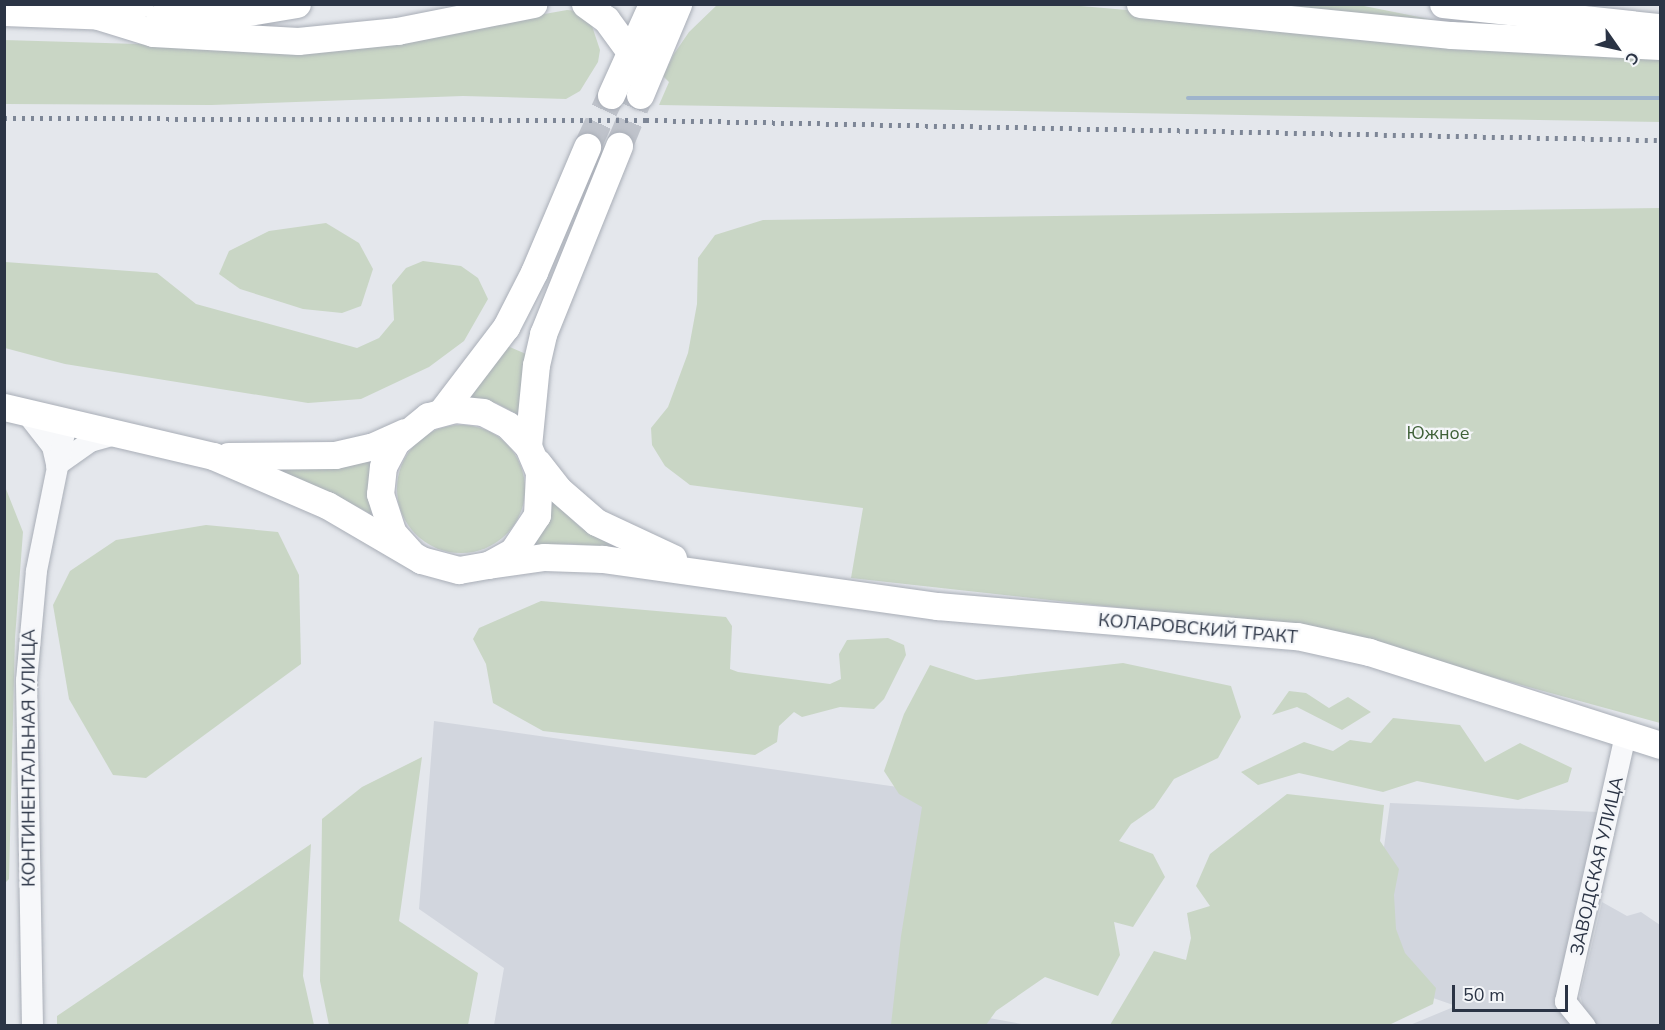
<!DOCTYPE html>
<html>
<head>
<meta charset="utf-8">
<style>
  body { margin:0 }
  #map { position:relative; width:1665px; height:1030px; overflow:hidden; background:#e4e7ec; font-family:"Nunito Sans",sans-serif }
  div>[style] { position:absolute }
  .built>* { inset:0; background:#d2d6de }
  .green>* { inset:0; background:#c9d6c5 }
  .round { border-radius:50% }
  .stream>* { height:4.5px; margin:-2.25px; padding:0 2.25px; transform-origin:2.25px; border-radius:2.25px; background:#9fb4cc }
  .major-tunnel>* { height:27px; margin-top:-13.5px; transform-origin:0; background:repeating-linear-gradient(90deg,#bfc3cb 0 27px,transparent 0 41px) }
  .roads { filter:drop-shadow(0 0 2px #a9aeb7) drop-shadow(0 0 2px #a9aeb7) }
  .minor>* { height:21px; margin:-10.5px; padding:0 10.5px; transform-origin:10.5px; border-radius:10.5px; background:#f7f8fa }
  .major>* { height:27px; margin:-13.5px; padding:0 13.5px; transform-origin:13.5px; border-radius:13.5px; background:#fff }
  .rail>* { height:4.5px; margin-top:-2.25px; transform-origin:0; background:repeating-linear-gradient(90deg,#7d8696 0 3px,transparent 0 9px) }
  span { translate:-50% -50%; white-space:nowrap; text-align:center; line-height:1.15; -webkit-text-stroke:4.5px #f4f6f9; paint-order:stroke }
  .park-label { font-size:18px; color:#3f6138 }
  .street-label { font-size:18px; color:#2b3445 }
  .frame { position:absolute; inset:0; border:6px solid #2b3445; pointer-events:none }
  .north { position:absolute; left:1587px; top:18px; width:60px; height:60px; -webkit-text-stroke:4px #f4f6f9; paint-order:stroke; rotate:124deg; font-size:16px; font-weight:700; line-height:24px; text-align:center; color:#2b3445 }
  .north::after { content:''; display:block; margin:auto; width:21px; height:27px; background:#2b3445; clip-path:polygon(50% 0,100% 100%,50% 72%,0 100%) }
  .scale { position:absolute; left:1452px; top:985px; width:116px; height:27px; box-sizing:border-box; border:3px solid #2b3445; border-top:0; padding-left:8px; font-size:18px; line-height:21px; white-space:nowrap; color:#2b3445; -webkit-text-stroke:4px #f4f6f9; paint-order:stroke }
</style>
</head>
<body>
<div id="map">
  <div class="built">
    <div style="clip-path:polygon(434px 721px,933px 792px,896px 1001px,1027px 1025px,494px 1025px,504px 968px,419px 909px)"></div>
    <div style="clip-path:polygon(1390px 803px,1598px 812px,1562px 977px,1580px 1025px,1410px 1025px,1456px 1006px,1376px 978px,1378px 891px)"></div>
    <div style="clip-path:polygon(1602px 902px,1627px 916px,1641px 912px,1660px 925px,1660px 1025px,1598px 1025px,1586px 1018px,1580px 995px)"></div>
  </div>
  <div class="green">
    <div style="clip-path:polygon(1058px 4px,1660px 57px,1660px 122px,659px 105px,669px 82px,663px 76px,674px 54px,689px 32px,717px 5px)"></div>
    <div style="clip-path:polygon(1262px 5px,1359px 5px,1434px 20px)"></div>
    <div style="clip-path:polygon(567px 10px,578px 11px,591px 23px,600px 50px,598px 62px,580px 91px,566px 99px,463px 96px,211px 105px,5px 104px,4px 40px,340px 50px)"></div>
    <div style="clip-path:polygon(1660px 208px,1660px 723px,1321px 630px,851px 578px,863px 508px,690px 485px,665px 466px,652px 445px,651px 428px,668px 407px,688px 353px,697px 304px,698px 258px,715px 235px,763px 220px)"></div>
    <div style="clip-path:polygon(326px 223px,359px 243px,373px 269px,361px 306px,342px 313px,303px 309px,240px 289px,219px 274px,229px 251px,269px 231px)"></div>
    <div style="clip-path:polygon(423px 261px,461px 266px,478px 278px,488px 299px,464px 341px,429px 367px,361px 399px,308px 403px,65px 364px,5px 348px,5px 262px,157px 273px,196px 304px,357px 348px,379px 338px,394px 320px,392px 285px,406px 268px)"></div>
    <div style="clip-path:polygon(505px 345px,526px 354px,519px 415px,496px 403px,465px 397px)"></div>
    <div class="round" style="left:397px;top:425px;width:128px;height:128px"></div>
    <div style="clip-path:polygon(377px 449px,369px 488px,371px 514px,331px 493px,273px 471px,275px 464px)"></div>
    <div style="clip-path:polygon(4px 484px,23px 532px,15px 638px,9px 879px,5px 883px)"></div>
    <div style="clip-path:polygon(552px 501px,581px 528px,609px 544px,608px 547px,571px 544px,531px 547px)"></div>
    <div style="clip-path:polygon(206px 525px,278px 532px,299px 575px,301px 664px,146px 778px,113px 775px,69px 699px,53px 605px,70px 571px,116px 540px)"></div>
    <div style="clip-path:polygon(541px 601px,726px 617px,732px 626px,730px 669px,738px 672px,830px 684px,841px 679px,839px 654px,847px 640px,888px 638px,904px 645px,906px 655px,884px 699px,874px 709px,840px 707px,802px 717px,794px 712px,779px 726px,777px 742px,755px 755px,543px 731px,493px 703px,486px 664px,473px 639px,479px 628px)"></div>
    <div style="clip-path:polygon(1123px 663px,1231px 686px,1241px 717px,1218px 758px,1174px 779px,1154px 808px,1131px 824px,1119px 841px,1153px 854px,1165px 877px,1133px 927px,1114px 922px,1120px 955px,1098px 996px,1045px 977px,996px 1011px,986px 1025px,891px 1025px,901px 936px,922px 807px,899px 794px,884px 771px,904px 714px,930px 665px,976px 680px)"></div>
    <div style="clip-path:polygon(1289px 691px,1306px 693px,1329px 708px,1348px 697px,1371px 712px,1342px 730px,1297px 707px,1272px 715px)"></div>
    <div style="clip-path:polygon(1393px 718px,1460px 725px,1485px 762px,1520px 743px,1572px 768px,1568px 782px,1518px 800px,1417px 781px,1383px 792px,1299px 773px,1258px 785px,1241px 772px,1304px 742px,1333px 751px,1350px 740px,1371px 743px)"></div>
    <div style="clip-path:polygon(422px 757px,399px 921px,478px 973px,468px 1025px,329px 1025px,320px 981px,322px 819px,362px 787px)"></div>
    <div style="clip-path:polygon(1287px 794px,1384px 805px,1380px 841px,1399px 869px,1394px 895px,1396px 929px,1405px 953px,1436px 988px,1433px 1004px,1389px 1025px,1110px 1025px,1154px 951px,1186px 960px,1191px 938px,1187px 913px,1210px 906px,1196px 886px,1210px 854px)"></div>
    <div style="clip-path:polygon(311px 844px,303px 976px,314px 1025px,57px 1025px,57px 1016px)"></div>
  </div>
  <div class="stream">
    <div style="left:1188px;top:98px;width:472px"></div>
  </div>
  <div class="major-tunnel">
    <div style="left:619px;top:146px;width:55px;rotate:-67.6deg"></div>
    <div style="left:587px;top:147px;width:57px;rotate:-65.2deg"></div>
  </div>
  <div class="roads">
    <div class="minor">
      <div style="left:27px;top:414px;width:41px;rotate:52deg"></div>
      <div style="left:52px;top:446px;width:18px;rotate:77deg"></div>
      <div style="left:56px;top:465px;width:42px;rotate:-35.2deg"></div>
      <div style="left:90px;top:441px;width:26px;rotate:-16deg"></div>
      <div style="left:32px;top:1026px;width:346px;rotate:-91deg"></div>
      <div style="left:26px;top:680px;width:110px;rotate:-84.8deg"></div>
      <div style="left:36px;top:570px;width:150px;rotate:-78.5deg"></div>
      <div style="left:1585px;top:1026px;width:32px;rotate:-129deg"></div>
      <div style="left:1565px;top:1001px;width:274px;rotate:-77.3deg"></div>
    </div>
    <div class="major">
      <div style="left:585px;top:4px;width:26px;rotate:36deg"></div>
      <div style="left:606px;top:19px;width:41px;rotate:54deg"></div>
      <div style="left:1140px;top:4px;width:313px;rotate:5.7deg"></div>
      <div style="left:1451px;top:35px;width:209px;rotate:3deg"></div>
      <div style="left:1443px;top:4px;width:218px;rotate:6.1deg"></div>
      <div style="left:4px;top:12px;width:107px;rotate:2.1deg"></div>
      <div style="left:95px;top:15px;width:61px;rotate:17.2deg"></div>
      <div style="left:153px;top:33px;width:145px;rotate:3.2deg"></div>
      <div style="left:298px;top:41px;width:100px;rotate:-5.8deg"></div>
      <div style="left:397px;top:31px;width:139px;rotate:-11.2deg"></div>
      <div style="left:95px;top:15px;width:46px;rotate:-13.7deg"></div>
      <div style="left:159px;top:18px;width:54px"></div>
      <div style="left:213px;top:18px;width:85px;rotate:-9.5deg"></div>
      <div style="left:611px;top:95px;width:100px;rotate:-65.7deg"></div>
      <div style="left:640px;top:95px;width:99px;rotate:-67.3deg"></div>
      <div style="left:4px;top:407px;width:215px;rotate:13.2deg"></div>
      <div style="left:213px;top:456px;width:124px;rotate:23.3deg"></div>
      <div style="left:327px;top:505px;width:109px;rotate:30.3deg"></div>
      <div style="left:421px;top:560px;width:39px;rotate:15deg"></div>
      <div style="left:459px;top:570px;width:29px;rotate:-10deg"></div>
      <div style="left:488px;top:565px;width:29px;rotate:-29deg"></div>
      <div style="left:513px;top:551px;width:43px;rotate:-56.3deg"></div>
      <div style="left:537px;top:515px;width:43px;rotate:-87.3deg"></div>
      <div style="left:539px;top:472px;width:28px;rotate:-113deg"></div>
      <div style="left:528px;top:446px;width:29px;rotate:-134deg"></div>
      <div style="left:508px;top:425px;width:28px;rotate:-153deg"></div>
      <div style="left:483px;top:412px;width:28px;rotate:-174deg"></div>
      <div style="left:455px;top:409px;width:28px;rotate:165deg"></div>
      <div style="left:428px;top:416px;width:41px;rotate:140.9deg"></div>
      <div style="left:396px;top:442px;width:27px;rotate:118deg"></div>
      <div style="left:383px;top:466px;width:28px;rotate:96deg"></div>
      <div style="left:380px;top:494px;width:40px;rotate:72deg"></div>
      <div style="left:392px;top:532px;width:27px;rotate:48deg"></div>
      <div style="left:442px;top:411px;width:106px;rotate:-52.7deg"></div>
      <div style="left:506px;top:327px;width:62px;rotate:-63deg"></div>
      <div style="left:534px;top:272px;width:136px;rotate:-67deg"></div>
      <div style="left:528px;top:446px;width:81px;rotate:-84.4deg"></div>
      <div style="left:536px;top:365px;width:32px;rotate:-77deg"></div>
      <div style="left:543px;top:334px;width:203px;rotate:-68deg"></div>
      <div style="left:228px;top:456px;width:107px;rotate:-0.5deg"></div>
      <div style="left:335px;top:455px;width:37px;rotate:-13deg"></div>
      <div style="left:371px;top:447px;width:36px;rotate:-24deg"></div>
      <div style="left:538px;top:463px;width:33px;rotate:52deg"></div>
      <div style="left:558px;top:489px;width:50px;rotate:41deg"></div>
      <div style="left:596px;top:522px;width:85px;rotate:25.1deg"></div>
      <div style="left:488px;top:565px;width:57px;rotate:-8.1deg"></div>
      <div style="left:544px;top:557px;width:59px;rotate:1.9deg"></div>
      <div style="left:603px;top:559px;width:337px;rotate:8deg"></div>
      <div style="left:937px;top:606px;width:361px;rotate:4.8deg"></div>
      <div style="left:1297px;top:636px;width:74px;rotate:12.5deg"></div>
      <div style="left:1369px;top:652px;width:305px;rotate:17.7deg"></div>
    </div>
  </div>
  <div class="rail">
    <div style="left:4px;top:118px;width:642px;rotate:0.18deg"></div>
    <div style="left:646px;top:120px;width:1014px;rotate:1.13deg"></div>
  </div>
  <div class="park-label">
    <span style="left:1438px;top:433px">Южное</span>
  </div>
  <div class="street-label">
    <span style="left:1198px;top:629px;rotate:5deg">КОЛАРОВСКИЙ ТРАКТ</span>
    <span style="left:29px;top:758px;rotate:-90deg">КОНТИНЕНТАЛЬНАЯ УЛИЦА</span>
    <span style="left:1597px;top:866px;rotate:-77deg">ЗАВОДСКАЯ УЛИЦА</span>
  </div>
  <div class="frame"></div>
  <div class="north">С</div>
  <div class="scale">50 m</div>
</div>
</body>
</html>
